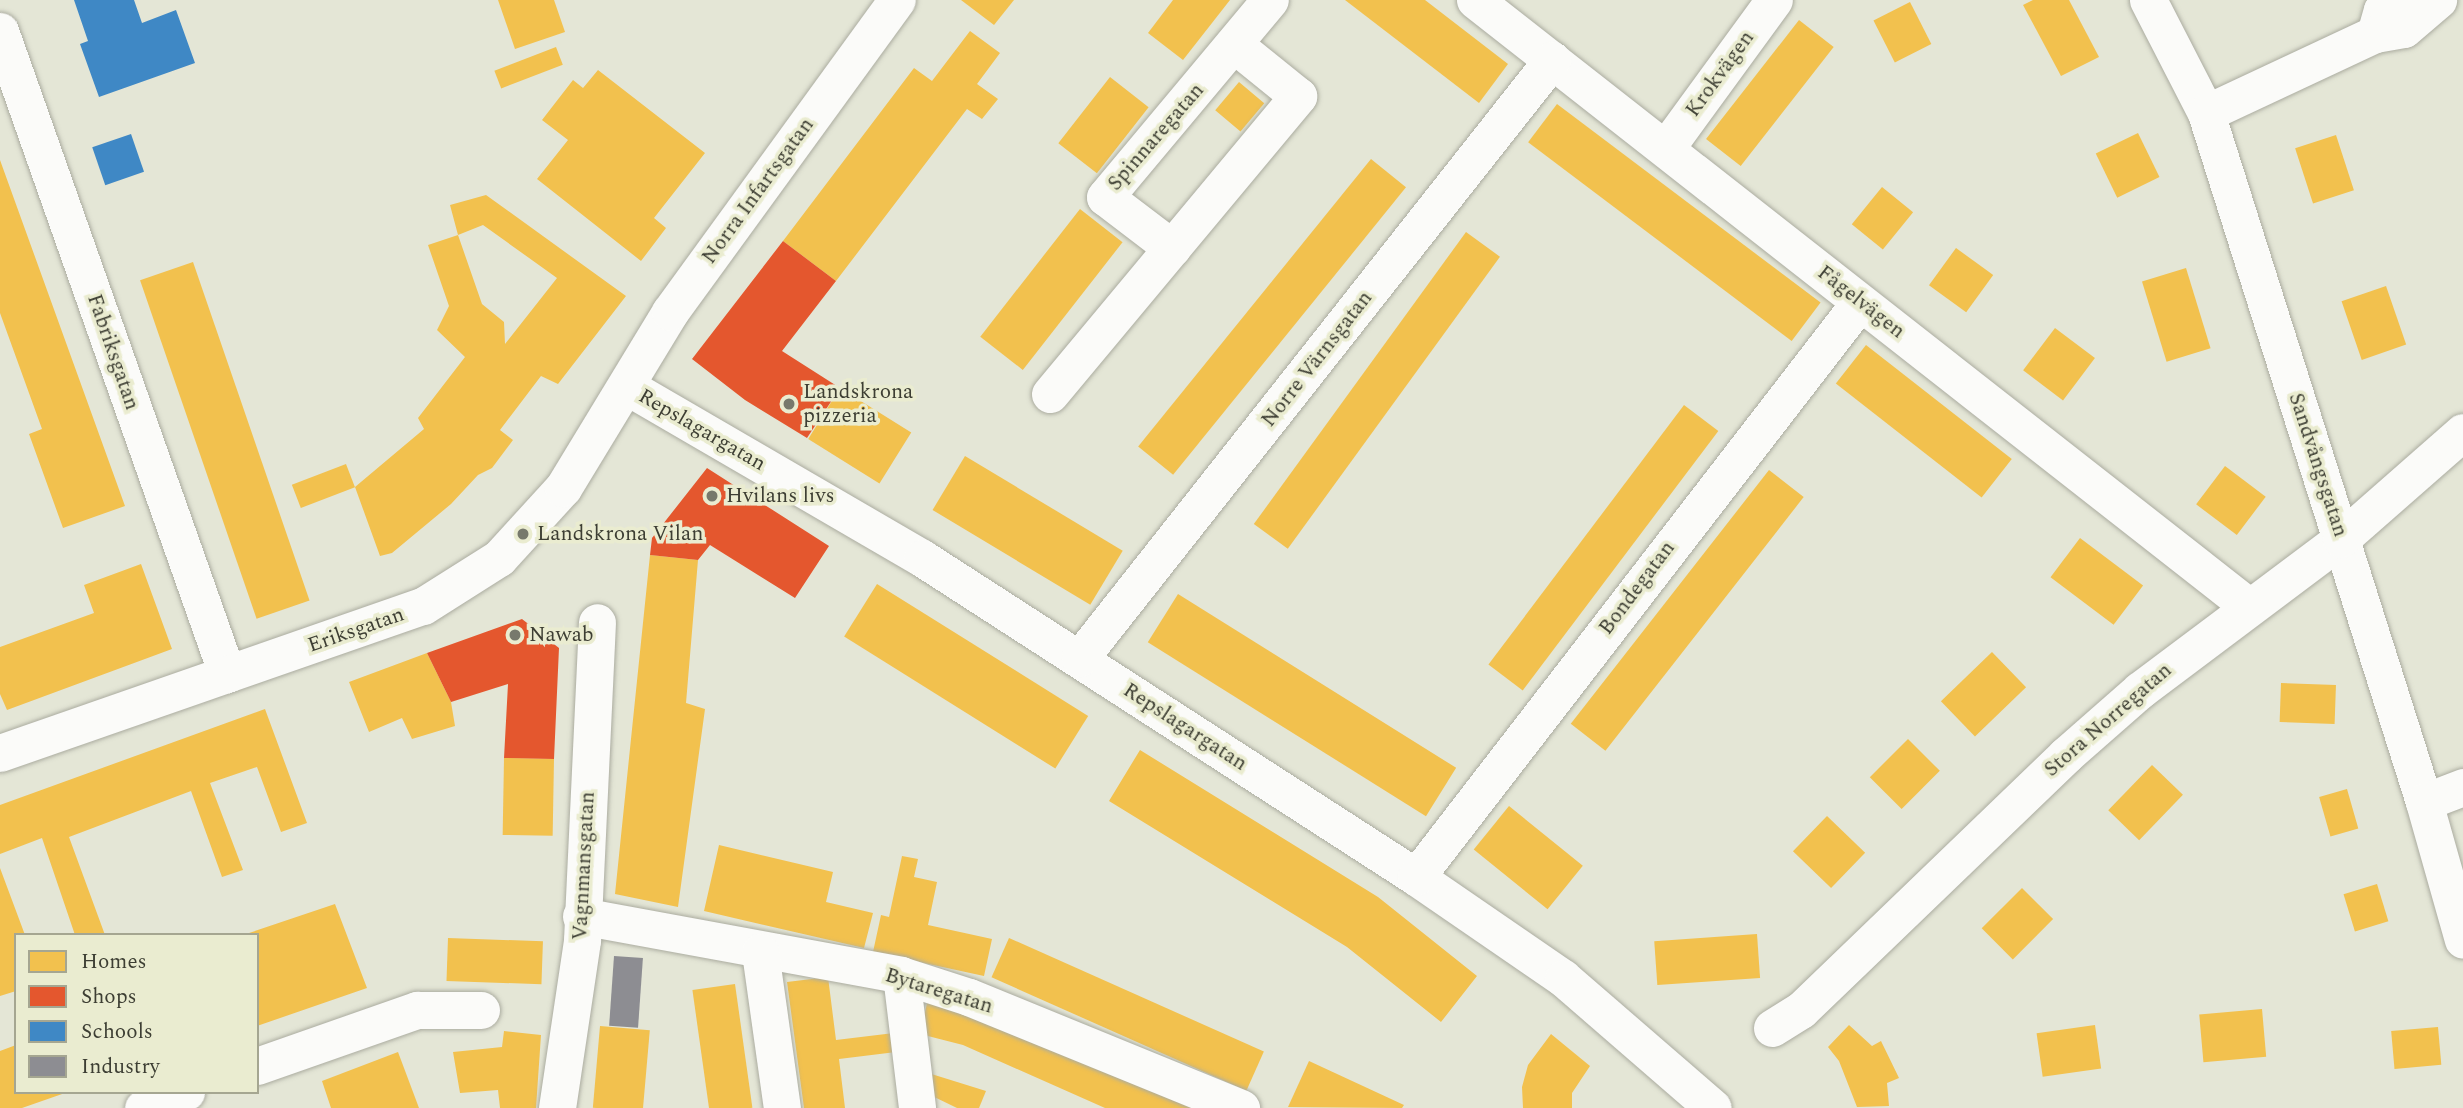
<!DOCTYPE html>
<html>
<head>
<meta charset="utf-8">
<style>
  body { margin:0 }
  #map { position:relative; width:2463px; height:1108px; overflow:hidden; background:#e4e6d6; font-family:Spectral,serif }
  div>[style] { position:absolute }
  .homes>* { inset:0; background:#f2c14e; transform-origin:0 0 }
  .shops>* { inset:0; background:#e4572e }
  .schools>* { inset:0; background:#3f88c5; transform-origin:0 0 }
  .industry>* { inset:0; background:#8d8d92; transform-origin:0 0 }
  .roads { filter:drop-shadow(0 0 2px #abaca0) drop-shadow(0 0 2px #abaca0) }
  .minor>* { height:37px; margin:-18.5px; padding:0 18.5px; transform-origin:18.5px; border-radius:18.5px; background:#fbfbf9 }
  .dots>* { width:19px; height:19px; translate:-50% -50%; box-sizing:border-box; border:4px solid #eaecd0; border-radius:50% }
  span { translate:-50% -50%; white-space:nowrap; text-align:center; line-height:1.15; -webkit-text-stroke:7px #eaecd0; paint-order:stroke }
  .street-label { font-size:21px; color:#3d3e33 }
  .poi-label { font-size:21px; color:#3d3e33 }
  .left { translate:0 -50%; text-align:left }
  .legend { position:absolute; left:14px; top:933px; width:245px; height:161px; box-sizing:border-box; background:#eaecd0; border:2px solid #a5a691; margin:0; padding:9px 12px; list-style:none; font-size:21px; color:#3d3e33 }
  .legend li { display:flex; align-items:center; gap:14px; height:35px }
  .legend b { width:35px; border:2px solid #a5a691 }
</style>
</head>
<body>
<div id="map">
  <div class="homes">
    <div style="clip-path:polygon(498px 0,554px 0,565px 32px,515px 49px)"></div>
    <div style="clip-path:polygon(961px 0,1014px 0,994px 25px)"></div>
    <div style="clip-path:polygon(1173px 0,1230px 0,1183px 60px,1148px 33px)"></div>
    <div style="clip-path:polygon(1345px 0,1425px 0,1508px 64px,1479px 103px)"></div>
    <div style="clip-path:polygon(2033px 0,2069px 0,2099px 57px,2061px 76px,2023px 5px)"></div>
    <div style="left:1910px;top:2px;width:47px;height:41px;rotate:63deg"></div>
    <div style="left:1799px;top:20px;width:44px;height:151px;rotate:38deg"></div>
    <div style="clip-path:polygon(970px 31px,1000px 53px,977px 84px,998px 99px,982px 119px,967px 109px,836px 281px,783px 241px,914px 68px,932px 81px)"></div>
    <div style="left:556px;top:47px;width:19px;height:66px;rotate:69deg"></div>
    <div style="clip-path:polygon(598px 70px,705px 153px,654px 218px,666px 228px,641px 261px,537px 179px,568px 140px,542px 120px,573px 80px,583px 88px)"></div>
    <div style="left:1110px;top:77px;width:49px;height:84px;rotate:38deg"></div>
    <div style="left:1239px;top:82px;width:33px;height:37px;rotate:40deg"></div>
    <div style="left:1557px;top:104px;width:330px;height:48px;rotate:37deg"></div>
    <div style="left:2138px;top:133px;width:49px;height:47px;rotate:64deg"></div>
    <div style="left:2336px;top:135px;width:58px;height:43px;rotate:72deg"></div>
    <div style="left:1371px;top:159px;width:45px;height:370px;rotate:39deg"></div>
    <div style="clip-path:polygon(0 160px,125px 506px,63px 528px,29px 434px,42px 429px,0 313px)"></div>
    <div style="left:1882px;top:187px;width:40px;height:48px;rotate:39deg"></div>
    <div style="clip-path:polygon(evenodd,486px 195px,626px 296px,558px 384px,541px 376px,500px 430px,513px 440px,492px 468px,478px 475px,451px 504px,392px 553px,380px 556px,355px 487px,424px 429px,418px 418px,465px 357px,437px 330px,449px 306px,428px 245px,458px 235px,450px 205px,486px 195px,483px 225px,557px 278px,505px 344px,504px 322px,482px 304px,458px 235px,483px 225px)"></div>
    <div style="left:1080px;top:209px;width:54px;height:162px;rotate:38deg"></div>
    <div style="left:1466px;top:232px;width:42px;height:361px;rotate:36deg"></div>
    <div style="left:1956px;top:248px;width:46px;height:46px;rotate:36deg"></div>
    <div style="left:193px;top:262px;width:358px;height:56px;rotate:71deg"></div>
    <div style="left:2186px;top:268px;width:84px;height:46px;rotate:73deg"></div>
    <div style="left:2386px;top:286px;width:62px;height:47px;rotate:71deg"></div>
    <div style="left:2055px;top:328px;width:50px;height:53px;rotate:37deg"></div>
    <div style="left:1866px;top:345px;width:185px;height:49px;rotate:38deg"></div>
    <div style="left:840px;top:388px;width:84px;height:60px;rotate:32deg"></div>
    <div style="left:1684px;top:405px;width:43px;height:325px;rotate:37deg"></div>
    <div style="left:965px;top:456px;width:184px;height:63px;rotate:31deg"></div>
    <div style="left:346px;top:464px;width:25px;height:58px;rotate:69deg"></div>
    <div style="left:2225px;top:466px;width:51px;height:48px;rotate:37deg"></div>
    <div style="left:1769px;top:470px;width:44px;height:322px;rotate:38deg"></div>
    <div style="left:2080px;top:538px;width:79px;height:49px;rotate:37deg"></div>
    <div style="clip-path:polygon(650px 555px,698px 560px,686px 703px,705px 709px,678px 907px,615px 894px)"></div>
    <div style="clip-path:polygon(141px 564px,172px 649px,7px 710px,0 694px,0 647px,94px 613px,84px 585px)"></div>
    <div style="left:877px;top:584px;width:249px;height:62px;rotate:32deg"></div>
    <div style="left:1178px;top:594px;width:328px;height:57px;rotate:32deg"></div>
    <div style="left:1992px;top:652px;width:49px;height:71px;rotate:46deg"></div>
    <div style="clip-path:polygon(427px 653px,451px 702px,455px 726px,412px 739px,402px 718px,369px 732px,349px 682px)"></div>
    <div style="left:2281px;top:683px;width:55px;height:39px;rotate:2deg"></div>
    <div style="clip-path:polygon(265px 709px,307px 823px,281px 832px,257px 767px,210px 783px,243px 870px,222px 877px,191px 791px,69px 837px,105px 935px,75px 935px,42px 838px,0 854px,0 805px)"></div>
    <div style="left:1908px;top:739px;width:45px;height:54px;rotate:45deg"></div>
    <div style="clip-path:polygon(1140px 750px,1378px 897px,1477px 976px,1441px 1022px,1347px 947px,1109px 801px)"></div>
    <div style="left:504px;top:758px;width:50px;height:77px;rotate:1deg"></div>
    <div style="left:2152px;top:765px;width:43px;height:63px;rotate:44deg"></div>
    <div style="left:2347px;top:789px;width:41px;height:29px;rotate:74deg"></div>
    <div style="left:1509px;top:806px;width:95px;height:56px;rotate:39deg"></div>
    <div style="left:1827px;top:816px;width:53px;height:49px;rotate:44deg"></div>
    <div style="clip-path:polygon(719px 845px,833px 872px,826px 902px,873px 913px,864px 948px,704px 911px)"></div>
    <div style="clip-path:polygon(902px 856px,918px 859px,914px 877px,937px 882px,928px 925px,992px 939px,984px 976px,873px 952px,881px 915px,889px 917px)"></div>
    <div style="clip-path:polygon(0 868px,25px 935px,16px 935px,16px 991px,0 996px)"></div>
    <div style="left:2377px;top:884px;width:39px;height:35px;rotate:73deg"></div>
    <div style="left:2022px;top:888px;width:44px;height:57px;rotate:45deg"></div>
    <div style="clip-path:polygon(335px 904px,367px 988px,257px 1026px,257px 935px,246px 934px)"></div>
    <div style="left:1757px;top:934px;width:44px;height:103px;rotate:86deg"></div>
    <div style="left:448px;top:938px;width:95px;height:43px;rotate:2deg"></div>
    <div style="left:1009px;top:938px;width:279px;height:43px;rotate:24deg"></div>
    <div style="clip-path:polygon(828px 977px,836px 1040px,894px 1033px,896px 1052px,839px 1059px,845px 1108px,804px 1108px,787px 982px)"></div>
    <div style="left:735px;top:984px;width:125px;height:43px;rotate:82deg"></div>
    <div style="clip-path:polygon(928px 999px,1195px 1108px,1105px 1108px,963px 1045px,920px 1034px)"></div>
    <div style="left:2262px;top:1009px;width:48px;height:63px;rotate:85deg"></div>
    <div style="clip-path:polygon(1849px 1025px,1872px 1046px,1881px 1041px,1899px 1078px,1887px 1083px,1889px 1106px,1857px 1107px,1839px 1061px,1828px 1047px)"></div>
    <div style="left:2095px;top:1025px;width:44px;height:59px;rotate:82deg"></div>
    <div style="left:600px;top:1026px;width:50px;height:82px;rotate:5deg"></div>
    <div style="left:2438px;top:1027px;width:38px;height:47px;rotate:85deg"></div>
    <div style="clip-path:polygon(504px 1031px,541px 1035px,536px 1108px,500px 1108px,498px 1090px,460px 1093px,453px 1052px,502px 1047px)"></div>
    <div style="clip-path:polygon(1551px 1034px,1590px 1066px,1572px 1093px,1572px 1108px,1523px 1108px,1522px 1087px,1528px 1065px)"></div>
    <div style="clip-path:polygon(16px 1045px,16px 1092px,65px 1093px,22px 1108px,0 1108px,0 1051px)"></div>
    <div style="clip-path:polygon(398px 1052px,419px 1108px,331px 1108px,322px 1081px)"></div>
    <div style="clip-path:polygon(1309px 1061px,1404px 1105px,1402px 1108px,1288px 1107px)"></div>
    <div style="clip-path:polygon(925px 1072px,986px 1091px,979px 1108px,957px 1108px,926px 1093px)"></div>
  </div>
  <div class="shops">
    <div style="clip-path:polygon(783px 241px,836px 281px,782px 351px,840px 388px,807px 438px,745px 400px,692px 359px)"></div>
    <div style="clip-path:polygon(707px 468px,829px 546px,795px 598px,710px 545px,698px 560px,650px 555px,652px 538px)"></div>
    <div style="clip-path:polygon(522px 619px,559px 648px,554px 759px,504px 758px,508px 684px,451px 702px,427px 653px)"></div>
  </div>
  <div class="schools">
    <div style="clip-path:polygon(74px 0,134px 0,142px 23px,176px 10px,195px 63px,99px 97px,80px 44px,88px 41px)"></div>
    <div style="left:131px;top:134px;width:40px;height:41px;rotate:71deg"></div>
  </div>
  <div class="industry">
    <div style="left:614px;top:956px;width:29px;height:70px;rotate:4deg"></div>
  </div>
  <div class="roads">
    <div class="minor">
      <div style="left:1475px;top:0;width:982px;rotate:38.09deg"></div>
      <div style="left:2148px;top:0;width:127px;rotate:62.8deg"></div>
      <div style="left:2206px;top:113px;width:723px;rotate:72.44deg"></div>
      <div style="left:2424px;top:802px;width:143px;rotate:74.2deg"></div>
      <div style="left:0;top:31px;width:682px;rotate:70.56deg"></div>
      <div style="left:2375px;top:34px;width:25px;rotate:-74deg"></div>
      <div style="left:2382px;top:10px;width:15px;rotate:-42deg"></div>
      <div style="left:2206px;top:113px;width:187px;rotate:-25.1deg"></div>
      <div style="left:2375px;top:34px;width:29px;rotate:-10deg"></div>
      <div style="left:2404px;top:29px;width:45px;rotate:-40.5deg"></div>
      <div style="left:1666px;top:148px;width:183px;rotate:-53.9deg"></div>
      <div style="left:1172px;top:248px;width:84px;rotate:-142.7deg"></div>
      <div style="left:1105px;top:197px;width:257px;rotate:-50.1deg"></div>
      <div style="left:628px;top:387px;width:340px;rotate:30.2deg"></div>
      <div style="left:922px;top:558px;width:588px;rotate:32.85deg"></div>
      <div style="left:1416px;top:877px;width:178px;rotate:34.5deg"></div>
      <div style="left:1563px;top:978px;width:198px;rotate:40.9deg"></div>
      <div style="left:1050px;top:394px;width:388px;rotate:-50.2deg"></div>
      <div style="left:1298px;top:96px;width:81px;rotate:-141deg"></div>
      <div style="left:1080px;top:658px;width:762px;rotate:-51.72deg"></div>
      <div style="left:0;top:753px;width:448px;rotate:-19.2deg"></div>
      <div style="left:423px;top:606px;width:90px;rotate:-32.3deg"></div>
      <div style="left:499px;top:558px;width:95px;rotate:-47.6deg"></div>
      <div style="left:563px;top:488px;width:206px;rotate:-58.7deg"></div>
      <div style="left:670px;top:312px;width:386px;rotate:-54deg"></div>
      <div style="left:2424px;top:802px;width:42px;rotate:-21deg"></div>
      <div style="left:1416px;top:877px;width:726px;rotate:-52.33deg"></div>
      <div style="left:581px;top:916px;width:325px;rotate:10.4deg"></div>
      <div style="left:901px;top:975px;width:71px;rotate:17.9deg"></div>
      <div style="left:969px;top:997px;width:294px;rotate:22.2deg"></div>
      <div style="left:760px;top:952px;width:158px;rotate:82deg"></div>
      <div style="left:901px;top:975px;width:134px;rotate:83.1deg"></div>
      <div style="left:1772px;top:1028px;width:34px;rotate:-32deg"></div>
      <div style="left:1801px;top:1010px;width:368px;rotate:-43.9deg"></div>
      <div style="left:2066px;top:755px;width:98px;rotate:-41.3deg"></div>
      <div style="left:2140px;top:690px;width:251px;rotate:-36.9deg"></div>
      <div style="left:2341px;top:539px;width:162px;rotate:-41.3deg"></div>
      <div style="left:257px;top:1066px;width:170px;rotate:-19.3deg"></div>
      <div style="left:417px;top:1010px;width:64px"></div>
      <div style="left:143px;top:1108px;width:46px;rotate:-20.4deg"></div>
      <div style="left:557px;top:1108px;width:170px;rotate:-81.5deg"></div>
      <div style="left:582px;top:940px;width:318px;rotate:-87.3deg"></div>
    </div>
  </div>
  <div class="dots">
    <div style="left:789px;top:404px;background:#77796c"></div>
    <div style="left:712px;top:496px;background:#77796c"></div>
    <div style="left:523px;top:534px;background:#77796c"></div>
    <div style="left:515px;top:635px;background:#77796c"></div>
  </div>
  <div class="street-label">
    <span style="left:1720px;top:74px;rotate:-54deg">Krokvägen</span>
    <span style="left:1156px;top:137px;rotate:-49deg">Spinnaregatan</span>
    <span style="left:758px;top:191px;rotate:-54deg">Norra Infartsgatan</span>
    <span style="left:1861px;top:302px;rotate:38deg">Fågelvägen</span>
    <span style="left:113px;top:352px;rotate:71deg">Fabriksgatan</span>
    <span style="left:1317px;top:359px;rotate:-52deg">Norre Värnsgatan</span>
    <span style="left:702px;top:430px;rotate:30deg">Repslagargatan</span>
    <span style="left:2318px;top:465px;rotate:72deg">Sandvångsgatan</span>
    <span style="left:1637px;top:588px;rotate:-53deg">Bondegatan</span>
    <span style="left:356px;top:630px;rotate:-19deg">Eriksgatan</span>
    <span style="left:2108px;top:720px;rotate:-41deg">Stora Norregatan</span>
    <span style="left:1185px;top:727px;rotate:33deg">Repslagargatan</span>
    <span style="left:584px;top:866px;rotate:-87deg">Vagnmansgatan</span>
    <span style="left:939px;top:991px;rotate:17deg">Bytaregatan</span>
  </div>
  <div class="poi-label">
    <span class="left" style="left:803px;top:404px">Landskrona<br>pizzeria</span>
    <span class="left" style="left:726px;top:496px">Hvilans livs</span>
    <span class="left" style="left:537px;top:534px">Landskrona Vilan</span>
    <span class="left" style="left:529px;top:635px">Nawab</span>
  </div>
  <ul class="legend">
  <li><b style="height:19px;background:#f2c14e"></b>Homes</li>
  <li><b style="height:19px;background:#e4572e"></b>Shops</li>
  <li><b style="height:19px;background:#3f88c5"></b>Schools</li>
  <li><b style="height:19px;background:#8d8d92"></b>Industry</li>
  </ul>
</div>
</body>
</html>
